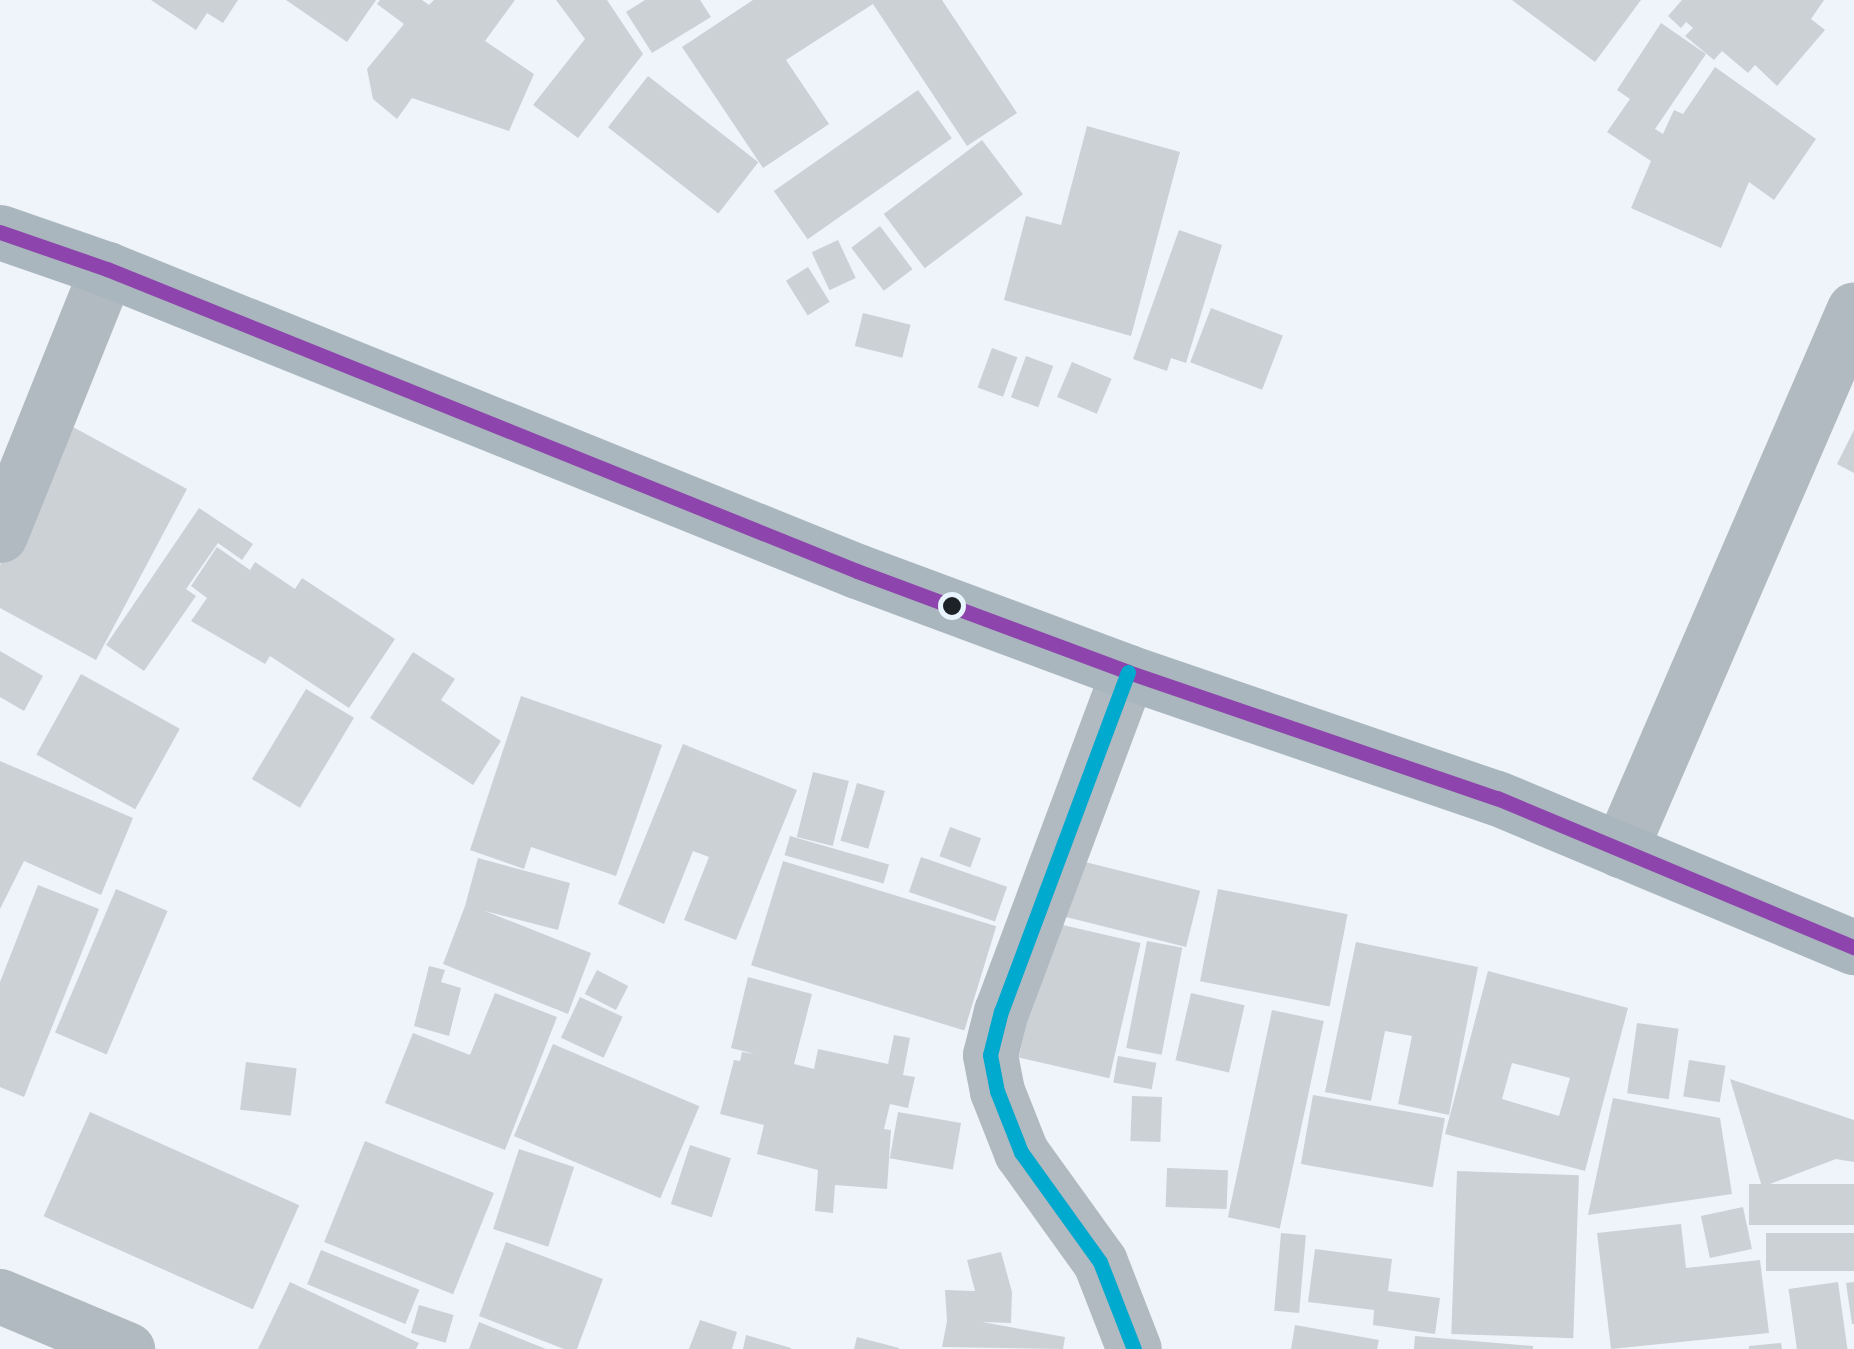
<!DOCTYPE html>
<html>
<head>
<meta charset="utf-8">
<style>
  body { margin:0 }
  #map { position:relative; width:1854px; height:1349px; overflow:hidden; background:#eef4f9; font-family:Raleway,sans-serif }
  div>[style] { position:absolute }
  .building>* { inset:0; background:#ccd1d6; transform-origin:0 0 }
  .minor>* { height:55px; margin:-27.5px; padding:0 27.5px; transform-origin:27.5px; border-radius:27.5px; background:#b1b9c1 }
  .highway>* { height:55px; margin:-27.5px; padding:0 27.5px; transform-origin:27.5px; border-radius:27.5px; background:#aab6be }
  .bus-1>* { height:15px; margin:-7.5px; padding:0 7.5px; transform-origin:7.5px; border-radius:7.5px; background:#8e44ad }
  .bus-2>* { height:15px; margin:-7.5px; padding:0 7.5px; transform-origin:7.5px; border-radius:7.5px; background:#00a9ce }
  .dots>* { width:28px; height:28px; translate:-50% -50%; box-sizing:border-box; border:5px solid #e9f5fe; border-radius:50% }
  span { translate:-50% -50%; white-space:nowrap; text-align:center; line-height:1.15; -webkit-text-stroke:8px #e9f5fe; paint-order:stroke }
</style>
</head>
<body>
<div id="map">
  <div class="building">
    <div style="clip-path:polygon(151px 0,238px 0,223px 23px,207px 13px,196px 30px)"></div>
    <div style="clip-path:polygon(286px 0,376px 0,347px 42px)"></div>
    <div style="clip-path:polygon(380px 0,422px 0,429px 5px,434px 0,515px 0,485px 41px,534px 74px,509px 131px,412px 98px,397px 119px,373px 99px,367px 69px,404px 24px,377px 4px)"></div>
    <div style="clip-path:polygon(556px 0,607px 0,643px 54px,578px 138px,533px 105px,585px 39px)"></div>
    <div style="clip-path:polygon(645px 0,700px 0,711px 17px,652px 53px,626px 12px)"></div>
    <div style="clip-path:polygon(753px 0,942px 0,1017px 113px,967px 146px,873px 4px,786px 60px,829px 124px,763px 168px,682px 47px)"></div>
    <div style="clip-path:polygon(1512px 0,1641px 0,1595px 62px)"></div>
    <div style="clip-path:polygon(1682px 0,1824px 0,1811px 19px,1825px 30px,1777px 86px,1755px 65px,1748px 73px,1722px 51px,1714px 60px,1685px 36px,1693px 28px,1686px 22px,1681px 28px,1668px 16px)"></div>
    <div style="clip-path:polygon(1661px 23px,1706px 54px,1655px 129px,1663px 134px,1674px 110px,1683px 114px,1715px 67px,1816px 139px,1774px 200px,1749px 182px,1721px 248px,1631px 208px,1651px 161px,1607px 132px,1630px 99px,1617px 90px)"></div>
    <div style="left:648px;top:76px;width:140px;height:65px;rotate:38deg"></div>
    <div style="left:918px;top:90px;width:59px;height:176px;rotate:55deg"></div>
    <div style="clip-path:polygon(1087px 126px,1180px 152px,1131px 336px,1004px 300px,1026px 216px,1061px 225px)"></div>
    <div style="left:982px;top:140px;width:68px;height:123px;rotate:53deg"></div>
    <div style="left:880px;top:226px;width:54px;height:36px;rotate:53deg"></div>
    <div style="clip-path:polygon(1179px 230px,1222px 245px,1186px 363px,1171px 358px,1167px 371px,1133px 359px)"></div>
    <div style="left:838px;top:240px;width:42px;height:29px;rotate:65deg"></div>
    <div style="left:808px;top:267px;width:41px;height:26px;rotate:58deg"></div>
    <div style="left:1211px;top:308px;width:77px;height:58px;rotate:21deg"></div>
    <div style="left:863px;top:313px;width:49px;height:34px;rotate:14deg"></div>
    <div style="left:992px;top:348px;width:27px;height:42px;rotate:20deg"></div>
    <div style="left:1026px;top:356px;width:29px;height:44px;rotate:20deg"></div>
    <div style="left:1072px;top:362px;width:43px;height:38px;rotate:23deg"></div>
    <div style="clip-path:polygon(73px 427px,187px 489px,96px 660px,0 608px,0 565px)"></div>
    <div style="clip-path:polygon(1854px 430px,1854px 473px,1837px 464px)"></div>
    <div style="clip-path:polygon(199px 508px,253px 544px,242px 560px,218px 543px,186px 589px,196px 596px,144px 671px,106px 645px)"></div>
    <div style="clip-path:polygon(217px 547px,250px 570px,255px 562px,295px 589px,302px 578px,395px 639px,349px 708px,270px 656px,265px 664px,191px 621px,207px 598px,191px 586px)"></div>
    <div style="clip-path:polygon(0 651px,43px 676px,24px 711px,0 697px)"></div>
    <div style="clip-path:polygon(413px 652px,455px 679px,441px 700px,501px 741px,473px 785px,370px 718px)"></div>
    <div style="left:81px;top:674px;width:113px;height:92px;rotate:29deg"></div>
    <div style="left:306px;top:689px;width:56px;height:105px;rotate:31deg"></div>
    <div style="clip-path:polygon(521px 696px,662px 745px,616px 876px,531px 847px,524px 869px,470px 850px)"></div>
    <div style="clip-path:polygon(683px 744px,797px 790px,736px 940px,684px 920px,709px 857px,693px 851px,664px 924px,618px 904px)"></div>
    <div style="clip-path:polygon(0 761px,133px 818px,101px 895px,24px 861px,0 909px)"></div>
    <div style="left:813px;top:772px;width:37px;height:67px;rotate:14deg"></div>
    <div style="left:857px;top:783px;width:29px;height:60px;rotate:16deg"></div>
    <div style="left:950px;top:827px;width:33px;height:31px;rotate:20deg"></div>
    <div style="left:790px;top:836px;width:103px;height:20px;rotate:16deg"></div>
    <div style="left:921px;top:857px;width:91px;height:37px;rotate:19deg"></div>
    <div style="clip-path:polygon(478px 858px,570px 883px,558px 930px,485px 911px,591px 953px,568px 1014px,443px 964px,465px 906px)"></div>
    <div style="left:1073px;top:859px;width:131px;height:58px;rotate:14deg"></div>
    <div style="left:783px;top:861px;width:223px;height:109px;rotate:17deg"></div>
    <div style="clip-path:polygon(38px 885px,99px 909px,24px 1097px,0 1087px,0 982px)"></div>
    <div style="left:116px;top:889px;width:56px;height:156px;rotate:23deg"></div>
    <div style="left:1218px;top:889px;width:132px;height:94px;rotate:11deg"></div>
    <div style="left:1050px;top:922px;width:93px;height:139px;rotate:13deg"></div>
    <div style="left:1147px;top:941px;width:36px;height:109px;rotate:11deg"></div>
    <div style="clip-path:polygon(1356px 942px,1478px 967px,1449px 1115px,1398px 1104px,1412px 1036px,1385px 1031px,1371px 1101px,1325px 1092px)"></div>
    <div style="clip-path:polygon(429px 966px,445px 970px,441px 982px,461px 988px,449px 1036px,414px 1026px)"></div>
    <div style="left:597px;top:970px;width:35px;height:27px;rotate:27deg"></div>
    <div style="clip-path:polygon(evenodd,1488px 971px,1628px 1008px,1585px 1171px,1445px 1134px,1488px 971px,1512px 1063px,1570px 1078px,1559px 1116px,1502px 1099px,1512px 1063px)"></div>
    <div style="clip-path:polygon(748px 977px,812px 994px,794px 1064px,814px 1069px,818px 1049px,888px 1064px,894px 1035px,910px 1038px,903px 1075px,915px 1077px,908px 1108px,890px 1104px,884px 1129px,891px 1130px,887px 1189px,835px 1185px,833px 1213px,815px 1211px,818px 1170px,757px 1154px,764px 1125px,720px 1114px,734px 1060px,740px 1061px,742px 1052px,755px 1054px,731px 1048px)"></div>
    <div style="clip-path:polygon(495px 993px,557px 1017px,505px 1150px,385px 1103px,413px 1033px,470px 1055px)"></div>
    <div style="left:1191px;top:993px;width:55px;height:69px;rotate:13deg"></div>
    <div style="left:580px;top:997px;width:47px;height:45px;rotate:25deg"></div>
    <div style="left:1272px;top:1010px;width:53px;height:212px;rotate:12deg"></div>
    <div style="left:1637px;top:1023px;width:42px;height:71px;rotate:8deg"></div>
    <div style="left:553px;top:1044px;width:159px;height:100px;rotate:23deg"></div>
    <div style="left:1118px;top:1056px;width:39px;height:27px;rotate:10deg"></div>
    <div style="left:1689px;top:1060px;width:37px;height:37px;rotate:9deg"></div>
    <div style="left:246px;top:1062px;width:51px;height:48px;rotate:7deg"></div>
    <div style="clip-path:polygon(1730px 1079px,1854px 1120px,1854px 1162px,1836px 1159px,1762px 1187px)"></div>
    <div style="left:1313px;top:1095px;width:134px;height:70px;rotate:10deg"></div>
    <div style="left:1132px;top:1096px;width:30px;height:45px;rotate:2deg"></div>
    <div style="clip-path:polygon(1613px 1098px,1720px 1118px,1732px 1194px,1588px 1215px)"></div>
    <div style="left:90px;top:1112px;width:229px;height:114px;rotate:24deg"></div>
    <div style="left:898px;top:1112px;width:64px;height:47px;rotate:10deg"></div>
    <div style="left:365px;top:1141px;width:139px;height:109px;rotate:22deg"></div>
    <div style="left:690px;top:1145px;width:43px;height:62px;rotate:18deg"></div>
    <div style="left:519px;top:1149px;width:58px;height:84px;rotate:18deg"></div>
    <div style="left:1167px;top:1168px;width:61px;height:39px;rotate:2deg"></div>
    <div style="left:1457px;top:1171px;width:122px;height:163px;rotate:2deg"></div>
    <div style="left:1854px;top:1184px;width:41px;height:105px;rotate:90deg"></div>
    <div style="left:1743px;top:1207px;width:43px;height:43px;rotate:78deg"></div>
    <div style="clip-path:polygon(1681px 1224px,1686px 1268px,1760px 1260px,1769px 1333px,1611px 1349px,1597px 1233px)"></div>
    <div style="left:1281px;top:1233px;width:25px;height:78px;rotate:5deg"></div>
    <div style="left:1854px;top:1233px;width:38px;height:88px;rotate:90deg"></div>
    <div style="clip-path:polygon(506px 1242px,603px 1279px,577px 1349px,564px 1349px,479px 1316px)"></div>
    <div style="clip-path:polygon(1315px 1249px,1392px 1259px,1388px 1291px,1440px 1298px,1435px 1334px,1373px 1325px,1374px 1310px,1308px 1302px)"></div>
    <div style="left:321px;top:1250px;width:106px;height:37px;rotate:22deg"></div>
    <div style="clip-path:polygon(1001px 1252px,1012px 1292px,1011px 1323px,982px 1322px,1065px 1337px,1063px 1349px,942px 1347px,947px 1321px,945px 1290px,975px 1291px,967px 1260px)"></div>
    <div style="clip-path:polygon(290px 1282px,419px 1343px,416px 1349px,258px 1349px)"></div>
    <div style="left:1838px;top:1282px;width:68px;height:50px;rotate:82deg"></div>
    <div style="clip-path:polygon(1854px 1282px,1854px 1324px,1852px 1324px,1846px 1283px)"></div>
    <div style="left:419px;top:1305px;width:36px;height:29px;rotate:16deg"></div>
    <div style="clip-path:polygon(700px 1320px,737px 1332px,732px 1349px,689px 1349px)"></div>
    <div style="clip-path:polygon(479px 1322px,546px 1349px,469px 1349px)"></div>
    <div style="clip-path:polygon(1295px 1325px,1379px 1340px,1377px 1349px,1291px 1349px)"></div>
    <div style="clip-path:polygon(746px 1335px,791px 1348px,791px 1349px,743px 1349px)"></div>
    <div style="clip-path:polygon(1415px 1336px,1533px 1346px,1533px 1349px,1414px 1349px)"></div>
    <div style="clip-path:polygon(857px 1337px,899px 1348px,899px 1349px,854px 1349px)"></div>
    <div style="clip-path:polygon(1781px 1343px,1782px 1349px,1749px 1349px,1749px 1346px)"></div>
  </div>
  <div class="minor">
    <div style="left:0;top:535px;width:287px;rotate:-68.1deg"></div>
    <div style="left:1128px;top:672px;width:362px;rotate:110.5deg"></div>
    <div style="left:1001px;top:1011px;width:45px;rotate:104deg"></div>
    <div style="left:990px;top:1055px;width:37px;rotate:79deg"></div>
    <div style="left:997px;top:1091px;width:66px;rotate:68.5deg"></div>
    <div style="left:1021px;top:1152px;width:135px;rotate:54.3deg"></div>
    <div style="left:1100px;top:1262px;width:93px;rotate:68.7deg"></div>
    <div style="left:1620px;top:850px;width:589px;rotate:-66.61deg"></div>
    <div style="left:0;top:1296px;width:138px;rotate:22.7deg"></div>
  </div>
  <div class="highway">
    <div style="left:0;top:232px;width:113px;rotate:19.1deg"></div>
    <div style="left:107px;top:269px;width:809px;rotate:21.93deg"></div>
    <div style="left:857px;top:571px;width:289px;rotate:20.4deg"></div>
    <div style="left:1128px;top:672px;width:390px;rotate:18.9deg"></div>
    <div style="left:1497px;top:798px;width:387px;rotate:22.7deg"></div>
  </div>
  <div class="bus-1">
    <div style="left:0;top:232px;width:113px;rotate:19.1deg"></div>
    <div style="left:107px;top:269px;width:809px;rotate:21.93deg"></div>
    <div style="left:857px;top:571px;width:289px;rotate:20.4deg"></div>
    <div style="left:1128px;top:672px;width:390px;rotate:18.9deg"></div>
    <div style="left:1497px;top:798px;width:387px;rotate:22.7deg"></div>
  </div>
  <div class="bus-2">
    <div style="left:1128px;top:672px;width:362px;rotate:110.5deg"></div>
    <div style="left:1001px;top:1011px;width:45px;rotate:104deg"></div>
    <div style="left:990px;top:1055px;width:37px;rotate:79deg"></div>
    <div style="left:997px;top:1091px;width:66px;rotate:68.5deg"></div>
    <div style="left:1021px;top:1152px;width:135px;rotate:54.3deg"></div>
    <div style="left:1100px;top:1262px;width:93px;rotate:68.7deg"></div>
  </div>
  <div class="dots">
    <div style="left:952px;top:606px;background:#1d2226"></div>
  </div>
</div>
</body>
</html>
